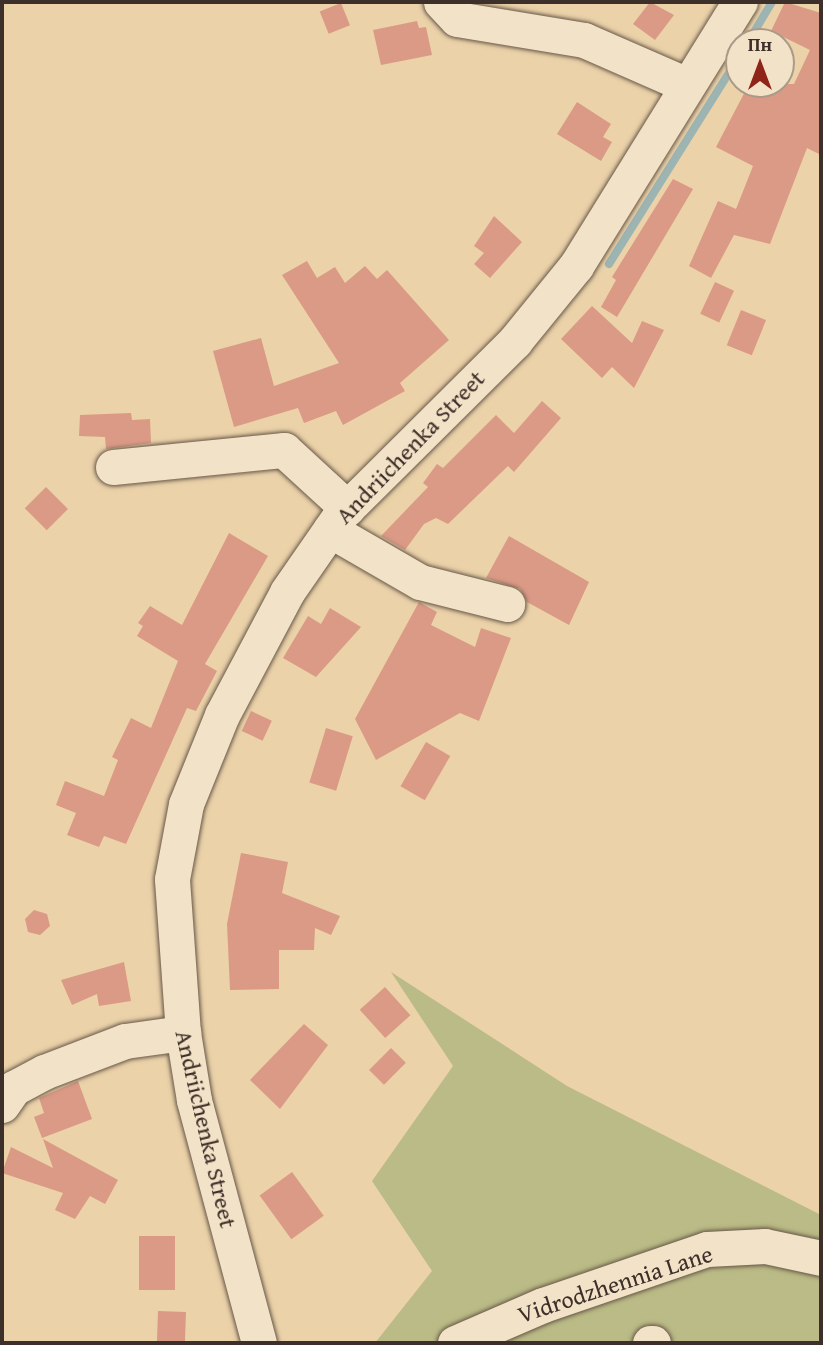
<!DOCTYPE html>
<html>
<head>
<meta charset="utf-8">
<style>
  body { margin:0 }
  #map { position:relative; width:823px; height:1345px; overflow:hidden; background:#ebd2a9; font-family:"Gentium Book Plus",serif }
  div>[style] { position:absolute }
  .green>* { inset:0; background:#babb86 }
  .stream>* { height:8px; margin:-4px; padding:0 4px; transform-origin:4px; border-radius:4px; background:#9cb5b3 }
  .building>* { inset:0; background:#db9a86; transform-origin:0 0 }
  .roads { filter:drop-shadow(0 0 2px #685849) drop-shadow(0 0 2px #685849) }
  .minor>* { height:35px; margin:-17.5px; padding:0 17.5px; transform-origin:17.5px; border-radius:17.5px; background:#f2e2c7 }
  span { translate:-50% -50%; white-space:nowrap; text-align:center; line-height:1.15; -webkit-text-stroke:5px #f2e2c7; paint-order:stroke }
  .street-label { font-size:24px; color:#3d2f29 }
  .frame { position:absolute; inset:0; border:4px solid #3d2f29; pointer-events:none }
  .north { position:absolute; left:725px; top:28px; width:70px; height:70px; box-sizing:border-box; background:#f2e2c7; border:2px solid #aa9a88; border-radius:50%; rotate:0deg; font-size:19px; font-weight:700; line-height:28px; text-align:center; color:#3d2f29 }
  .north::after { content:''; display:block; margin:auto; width:24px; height:32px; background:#8f2418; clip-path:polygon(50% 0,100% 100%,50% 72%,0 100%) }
</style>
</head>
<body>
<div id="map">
  <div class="green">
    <div style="clip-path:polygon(391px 972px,567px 1086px,821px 1215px,821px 1343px,375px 1343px,432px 1271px,372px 1181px,453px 1066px)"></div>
  </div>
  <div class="stream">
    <div style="left:748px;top:42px;width:47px;rotate:-59deg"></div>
    <div style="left:609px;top:264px;width:244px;rotate:-57.9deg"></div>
  </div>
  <div class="building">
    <div style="clip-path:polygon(650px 2px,674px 15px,655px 40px,633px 24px)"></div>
    <div style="clip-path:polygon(785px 2px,821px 13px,821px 155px,807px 148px,770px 244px,734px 235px,711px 278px,689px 266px,718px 201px,736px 209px,753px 166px,716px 147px,749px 84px,794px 84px,810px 50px,771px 31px)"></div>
    <div style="left:341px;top:3px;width:24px;height:23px;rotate:68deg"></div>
    <div style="clip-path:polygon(417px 21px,419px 28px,426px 27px,432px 55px,381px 65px,373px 30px)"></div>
    <div style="clip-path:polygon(577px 102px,611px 124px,603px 137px,612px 142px,601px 161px,557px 134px)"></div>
    <div style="clip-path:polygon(673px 179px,693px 189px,617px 317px,601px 307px,616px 280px,612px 277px)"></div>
    <div style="clip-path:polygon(494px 216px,522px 242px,490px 278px,474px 264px,484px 253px,474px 246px)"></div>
    <div style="clip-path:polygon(307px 261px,317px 278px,335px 267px,345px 283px,365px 266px,377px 279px,387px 270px,449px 340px,400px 383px,405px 391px,343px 425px,336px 411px,304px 423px,298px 408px,234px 427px,213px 351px,261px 338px,274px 386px,339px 363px,282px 275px)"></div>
    <div style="left:715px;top:282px;width:21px;height:35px;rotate:25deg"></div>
    <div style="clip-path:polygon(592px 306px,632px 343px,642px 321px,664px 330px,634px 388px,612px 367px,602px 378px,561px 339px)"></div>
    <div style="left:741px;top:310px;width:27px;height:38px;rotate:22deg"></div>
    <div style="clip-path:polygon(542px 401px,561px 418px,514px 472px,508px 466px,448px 524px,436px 518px,424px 524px,405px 550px,381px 536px,428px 487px,423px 483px,437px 464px,443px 468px,496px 415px,514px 433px)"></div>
    <div style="clip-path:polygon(131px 413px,132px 420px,150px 419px,151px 443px,106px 449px,105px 437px,79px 436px,80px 415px)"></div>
    <div style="left:46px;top:487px;width:31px;height:30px;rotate:45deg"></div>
    <div style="clip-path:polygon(229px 533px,268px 556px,205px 664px,217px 671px,196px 711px,187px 708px,126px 844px,104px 836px,99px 847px,67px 835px,76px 813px,56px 805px,65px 781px,104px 796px,118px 760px,112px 757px,131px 718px,151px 728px,178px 661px,137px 636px,143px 626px,138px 623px,150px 606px,182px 625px)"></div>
    <div style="clip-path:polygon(509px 536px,589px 582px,569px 625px,527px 602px,520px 589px,486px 578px)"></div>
    <div style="clip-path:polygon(419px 602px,437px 612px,431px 625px,475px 647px,481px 628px,511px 638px,479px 721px,460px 713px,376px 760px,355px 719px)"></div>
    <div style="clip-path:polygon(330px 608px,361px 627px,316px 677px,283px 658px,308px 616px,321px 624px)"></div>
    <div style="left:251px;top:711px;width:23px;height:22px;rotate:25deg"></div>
    <div style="left:326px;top:728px;width:28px;height:57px;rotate:17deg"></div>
    <div style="left:426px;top:742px;width:28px;height:51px;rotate:30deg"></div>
    <div style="clip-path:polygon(241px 853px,288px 862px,282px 893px,340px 916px,331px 935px,315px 928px,314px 950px,279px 950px,279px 989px,230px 990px,227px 924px)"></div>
    <div style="clip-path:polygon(34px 910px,47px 914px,50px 926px,40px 935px,28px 932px,25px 919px)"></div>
    <div style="clip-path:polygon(124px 962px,131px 1001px,99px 1006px,97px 994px,72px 1005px,61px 980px)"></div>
    <div style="left:385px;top:987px;width:38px;height:34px;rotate:48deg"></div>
    <div style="clip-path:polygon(304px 1024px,328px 1045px,280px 1109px,250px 1080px)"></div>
    <div style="left:391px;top:1048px;width:21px;height:31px;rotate:45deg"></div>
    <div style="clip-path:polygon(78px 1081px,92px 1119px,42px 1138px,34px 1117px,44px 1113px,39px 1098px)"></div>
    <div style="clip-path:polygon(43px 1139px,118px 1180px,105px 1204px,90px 1196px,75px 1219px,55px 1210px,63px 1193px,2px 1173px,11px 1147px,53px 1168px)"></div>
    <div style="left:292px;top:1172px;width:54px;height:40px;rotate:54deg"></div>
    <div style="left:139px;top:1236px;width:36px;height:54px"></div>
    <div style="left:158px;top:1311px;width:28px;height:32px;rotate:2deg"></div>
  </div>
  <div class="roads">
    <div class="minor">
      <div style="left:441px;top:2px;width:23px;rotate:47deg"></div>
      <div style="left:457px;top:19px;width:129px;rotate:9.4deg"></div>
      <div style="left:584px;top:40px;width:112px;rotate:23.6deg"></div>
      <div style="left:113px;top:467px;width:172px;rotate:-5.7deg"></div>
      <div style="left:284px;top:450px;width:86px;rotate:42.6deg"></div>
      <div style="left:330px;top:530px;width:104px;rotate:30deg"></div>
      <div style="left:420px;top:582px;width:90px;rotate:14.2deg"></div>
      <div style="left:2px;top:1105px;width:21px;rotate:-55deg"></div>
      <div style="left:14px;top:1088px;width:34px;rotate:-28deg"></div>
      <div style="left:44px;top:1072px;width:87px;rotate:-20.9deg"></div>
      <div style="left:125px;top:1041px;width:59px;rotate:-7.9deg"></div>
      <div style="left:259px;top:1343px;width:252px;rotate:-105deg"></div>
      <div style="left:194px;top:1100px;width:68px;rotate:-99.3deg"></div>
      <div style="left:183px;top:1033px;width:154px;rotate:-94.1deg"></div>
      <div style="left:172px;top:879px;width:76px;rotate:-79.4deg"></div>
      <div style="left:186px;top:804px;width:96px;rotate:-68deg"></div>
      <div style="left:222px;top:715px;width:139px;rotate:-62.1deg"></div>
      <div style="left:287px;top:592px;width:95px;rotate:-55.3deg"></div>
      <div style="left:341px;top:514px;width:245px;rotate:-44.8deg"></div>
      <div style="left:515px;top:341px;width:97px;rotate:-50.9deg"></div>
      <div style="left:576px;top:266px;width:311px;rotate:-58.2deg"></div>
      <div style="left:455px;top:1343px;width:96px;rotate:-23.4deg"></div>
      <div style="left:543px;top:1305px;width:173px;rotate:-18.9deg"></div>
      <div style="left:707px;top:1249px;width:58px;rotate:-3deg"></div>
      <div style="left:765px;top:1246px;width:57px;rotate:12.1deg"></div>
      <div style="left:650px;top:1343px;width:3px"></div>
    </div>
  </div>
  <div class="street-label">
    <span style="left:410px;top:447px;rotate:-46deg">Andriichenka Street</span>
    <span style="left:206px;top:1129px;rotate:77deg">Andriichenka Street</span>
    <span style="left:615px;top:1284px;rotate:-18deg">Vidrodzhennia Lane</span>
  </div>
  <div class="frame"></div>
  <div class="north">Пн</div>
</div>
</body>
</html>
